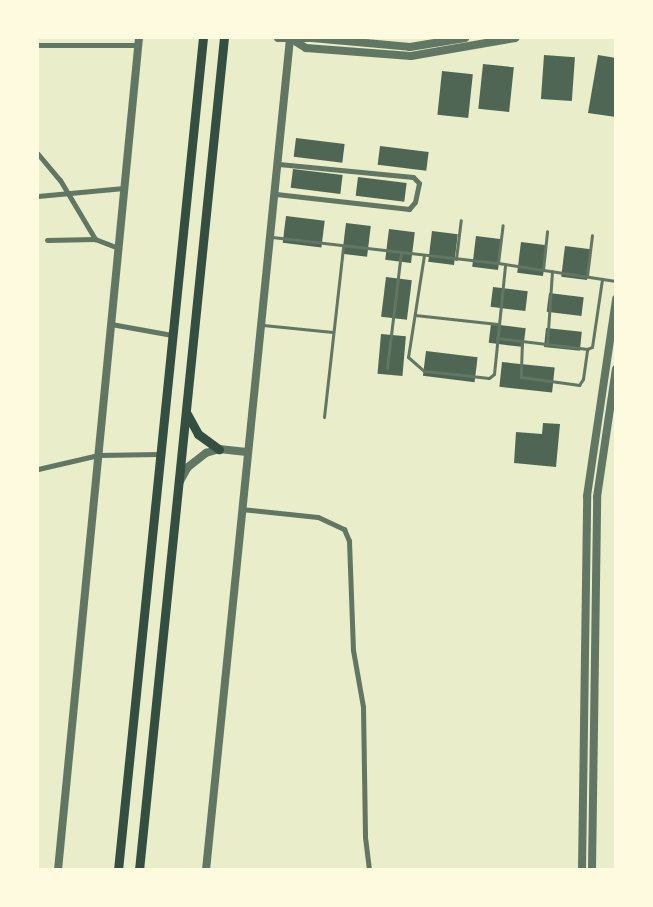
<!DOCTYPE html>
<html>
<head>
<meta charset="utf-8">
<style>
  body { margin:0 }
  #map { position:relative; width:653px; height:907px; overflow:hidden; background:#e9edc9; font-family:"Fira Sans",sans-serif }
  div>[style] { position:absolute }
  .building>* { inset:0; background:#4f6655; transform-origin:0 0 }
  .service>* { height:3px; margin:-1.5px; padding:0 1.5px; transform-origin:1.5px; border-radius:1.5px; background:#617663 }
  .minor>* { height:5px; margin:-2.5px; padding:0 2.5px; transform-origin:2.5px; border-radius:2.5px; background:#617663 }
  .tertiary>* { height:8px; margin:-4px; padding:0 4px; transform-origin:4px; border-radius:4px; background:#617663 }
  .primary>* { height:9px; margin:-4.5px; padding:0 4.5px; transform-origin:4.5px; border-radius:4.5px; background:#344e41 }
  span { translate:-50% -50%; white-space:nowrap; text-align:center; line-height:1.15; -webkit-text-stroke:4.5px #fefae0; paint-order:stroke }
  .frame { position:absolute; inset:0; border:39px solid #fefae0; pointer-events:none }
</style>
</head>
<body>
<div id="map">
  <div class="building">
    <div style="left:544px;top:55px;width:31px;height:44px;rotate:4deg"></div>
    <div style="clip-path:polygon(598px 55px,616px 58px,616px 117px,588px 113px)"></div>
    <div style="left:483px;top:64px;width:31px;height:45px;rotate:6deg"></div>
    <div style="left:442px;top:71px;width:31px;height:44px;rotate:6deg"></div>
    <div style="left:296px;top:138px;width:49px;height:19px;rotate:7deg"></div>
    <div style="left:380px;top:146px;width:49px;height:19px;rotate:7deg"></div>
    <div style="left:293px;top:169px;width:50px;height:19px;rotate:7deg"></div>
    <div style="left:358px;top:177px;width:49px;height:19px;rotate:7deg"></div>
    <div style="left:286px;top:216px;width:39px;height:27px;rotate:7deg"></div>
    <div style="left:346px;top:223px;width:25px;height:31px;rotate:7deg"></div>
    <div style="left:389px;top:229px;width:26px;height:31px;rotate:7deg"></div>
    <div style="left:432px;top:231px;width:26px;height:31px;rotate:7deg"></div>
    <div style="left:476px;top:236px;width:26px;height:31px;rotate:7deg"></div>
    <div style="left:521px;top:242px;width:26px;height:31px;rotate:7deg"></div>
    <div style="left:565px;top:246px;width:26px;height:31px;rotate:7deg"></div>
    <div style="left:386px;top:277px;width:26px;height:40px;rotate:7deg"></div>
    <div style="left:493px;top:287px;width:35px;height:20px;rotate:7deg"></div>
    <div style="left:549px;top:293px;width:35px;height:19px;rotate:7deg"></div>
    <div style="left:491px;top:324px;width:35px;height:19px;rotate:7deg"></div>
    <div style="left:546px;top:328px;width:36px;height:19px;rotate:6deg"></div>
    <div style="left:381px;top:334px;width:25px;height:40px;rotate:5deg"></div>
    <div style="left:426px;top:351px;width:52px;height:25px;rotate:7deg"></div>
    <div style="left:502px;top:362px;width:53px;height:25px;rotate:6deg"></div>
    <div style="clip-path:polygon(543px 423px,560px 424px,556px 467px,514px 463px,516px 432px,542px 434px)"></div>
  </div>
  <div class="service">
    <div style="left:272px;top:237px;width:227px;rotate:6.6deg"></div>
    <div style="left:498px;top:263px;width:119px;rotate:8.7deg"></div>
    <div style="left:424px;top:255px;width:103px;rotate:98.9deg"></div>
    <div style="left:408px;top:357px;width:21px;rotate:41deg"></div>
    <div style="left:424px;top:371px;width:11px;rotate:5deg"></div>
    <div style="left:435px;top:372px;width:54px;rotate:6.3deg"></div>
    <div style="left:489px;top:378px;width:6px;rotate:-39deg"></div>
    <div style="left:494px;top:374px;width:110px;rotate:-84.2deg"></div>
    <div style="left:456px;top:259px;width:39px;rotate:-83deg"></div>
    <div style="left:498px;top:263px;width:38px;rotate:-83deg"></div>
    <div style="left:543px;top:270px;width:39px;rotate:-84deg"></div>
    <div style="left:587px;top:276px;width:41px;rotate:-83deg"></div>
    <div style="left:415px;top:315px;width:83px;rotate:6.2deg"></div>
    <div style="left:263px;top:325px;width:70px;rotate:5.7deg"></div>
    <div style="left:497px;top:338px;width:91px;rotate:7deg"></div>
    <div style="left:587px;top:349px;width:5px;rotate:-22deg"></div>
    <div style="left:592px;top:347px;width:69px;rotate:-81.6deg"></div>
    <div style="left:522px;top:341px;width:36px;rotate:92deg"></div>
    <div style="left:521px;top:377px;width:59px;rotate:7.9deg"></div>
    <div style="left:579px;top:385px;width:7px;rotate:-56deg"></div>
    <div style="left:583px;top:379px;width:30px;rotate:-82deg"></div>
    <div style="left:547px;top:345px;width:74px;rotate:-86.1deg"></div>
    <div style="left:387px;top:368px;width:117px;rotate:-83.1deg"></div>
    <div style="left:324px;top:417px;width:171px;rotate:-83.6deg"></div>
  </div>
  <div class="minor">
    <div style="left:38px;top:45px;width:100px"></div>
    <div style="left:38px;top:154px;width:34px;rotate:50deg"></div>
    <div style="left:60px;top:180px;width:69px;rotate:59.3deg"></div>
    <div style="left:95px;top:239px;width:25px;rotate:21deg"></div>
    <div style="left:276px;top:194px;width:134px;rotate:6.4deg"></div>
    <div style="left:409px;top:209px;width:9px;rotate:-49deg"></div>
    <div style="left:415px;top:202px;width:19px;rotate:-78deg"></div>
    <div style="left:419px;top:183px;width:8px;rotate:-135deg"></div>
    <div style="left:413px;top:177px;width:135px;rotate:-174.5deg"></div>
    <div style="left:38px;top:196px;width:86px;rotate:-5.3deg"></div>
    <div style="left:47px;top:240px;width:48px;rotate:-1.2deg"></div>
    <div style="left:111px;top:324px;width:62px;rotate:10.2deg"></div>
    <div style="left:38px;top:469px;width:62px;rotate:-13.1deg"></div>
    <div style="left:98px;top:455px;width:61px;rotate:-0.9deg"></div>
    <div style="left:241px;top:509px;width:77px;rotate:5.9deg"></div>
    <div style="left:318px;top:517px;width:29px;rotate:25deg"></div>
    <div style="left:344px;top:529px;width:13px;rotate:67deg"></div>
    <div style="left:349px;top:541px;width:109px;rotate:87.9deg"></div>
    <div style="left:353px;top:650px;width:58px;rotate:80deg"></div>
    <div style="left:363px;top:707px;width:130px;rotate:89.1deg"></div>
    <div style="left:365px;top:837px;width:33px;rotate:83deg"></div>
  </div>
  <div class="tertiary">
    <div style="left:278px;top:38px;width:31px"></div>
    <div style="left:290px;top:38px;width:19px;rotate:32deg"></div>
    <div style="left:306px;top:48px;width:105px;rotate:4.4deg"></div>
    <div style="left:411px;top:56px;width:106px;rotate:-9.8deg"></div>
    <div style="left:312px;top:38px;width:98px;rotate:5.2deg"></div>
    <div style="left:410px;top:47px;width:56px;rotate:-9.3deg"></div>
    <div style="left:179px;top:483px;width:18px;rotate:-61deg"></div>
    <div style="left:188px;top:467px;width:23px;rotate:-38deg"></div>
    <div style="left:206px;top:453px;width:14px;rotate:-17deg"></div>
    <div style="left:219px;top:449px;width:28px;rotate:6deg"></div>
    <div style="left:58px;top:870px;width:836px;rotate:-84.44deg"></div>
    <div style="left:206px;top:870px;width:836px;rotate:-84.23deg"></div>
    <div style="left:582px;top:870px;width:374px;rotate:-89.2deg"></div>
    <div style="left:587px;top:496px;width:199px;rotate:-81.6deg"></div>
    <div style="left:592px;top:870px;width:373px;rotate:-89.2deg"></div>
    <div style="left:597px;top:497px;width:129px;rotate:-81.6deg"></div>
  </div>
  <div class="primary">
    <div style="left:187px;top:414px;width:23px;rotate:61deg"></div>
    <div style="left:198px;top:434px;width:26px;rotate:36deg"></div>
    <div style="left:118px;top:870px;width:836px;rotate:-84.17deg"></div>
    <div style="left:139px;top:870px;width:836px;rotate:-84.17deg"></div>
  </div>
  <div class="frame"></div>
</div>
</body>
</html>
